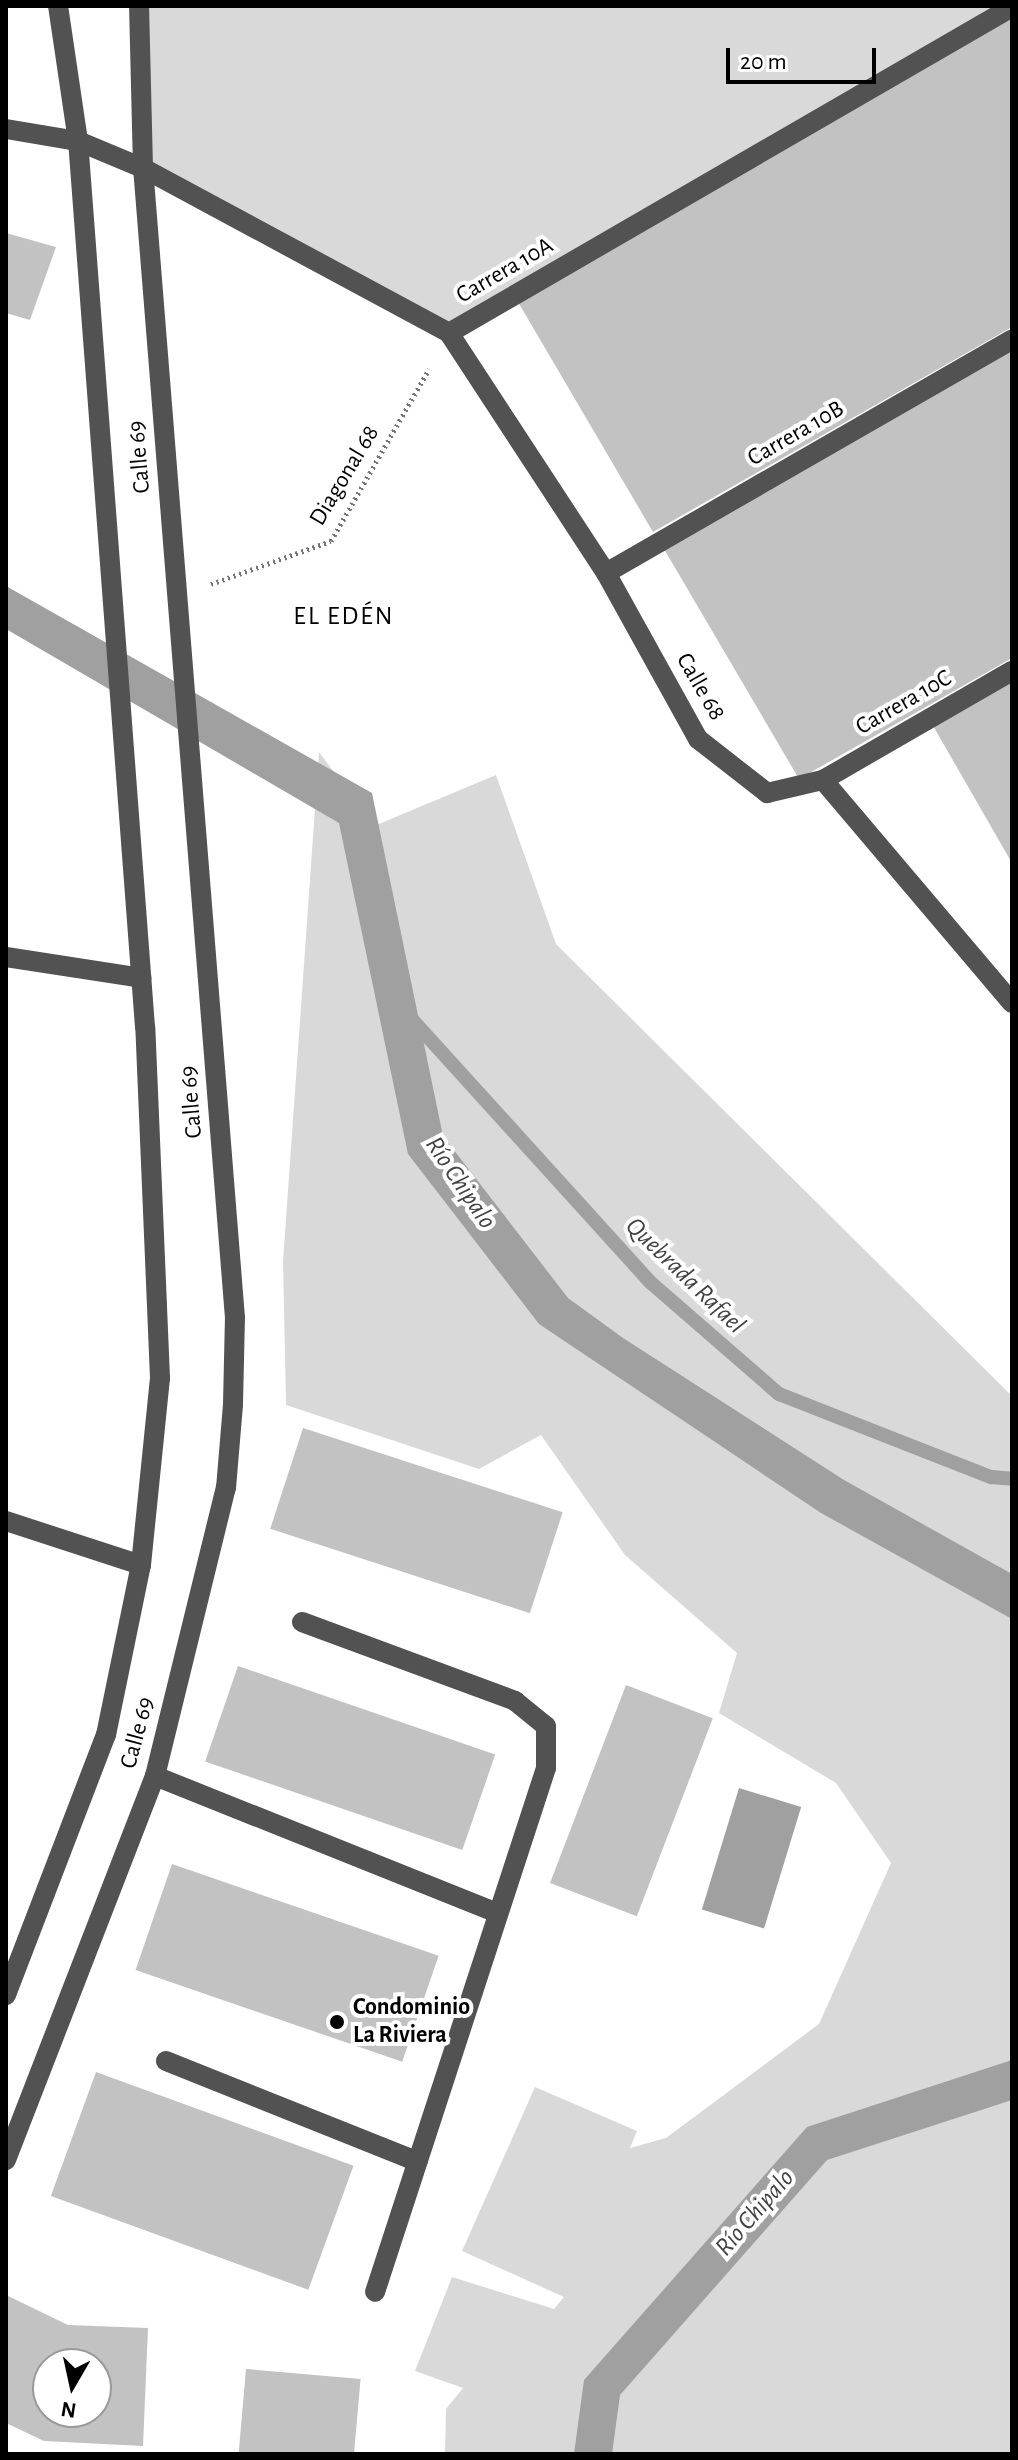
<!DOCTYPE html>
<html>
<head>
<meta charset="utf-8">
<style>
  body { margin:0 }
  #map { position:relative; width:1018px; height:2460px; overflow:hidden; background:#fff; font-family:"Alegreya Sans",sans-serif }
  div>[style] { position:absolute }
  .green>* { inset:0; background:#d9d9d9 }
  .water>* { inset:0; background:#a0a0a0; transform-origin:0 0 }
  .stream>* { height:14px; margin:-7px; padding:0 7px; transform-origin:7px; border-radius:7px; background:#a0a0a0 }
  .building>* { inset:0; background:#c2c2c2; transform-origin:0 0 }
  .path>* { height:5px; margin-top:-2.5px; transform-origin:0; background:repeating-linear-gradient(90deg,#747474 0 2px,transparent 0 6px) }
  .minor>* { height:20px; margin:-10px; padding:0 10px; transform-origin:10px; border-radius:10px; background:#525252 }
  .dots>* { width:22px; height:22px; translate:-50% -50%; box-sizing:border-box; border:4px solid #fff; border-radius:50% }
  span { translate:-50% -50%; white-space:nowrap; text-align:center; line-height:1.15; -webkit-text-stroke:8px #fff; paint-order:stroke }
  .street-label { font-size:24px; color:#000 }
  .poi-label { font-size:24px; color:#000; font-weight:700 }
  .left { translate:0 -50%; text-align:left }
  .neighbourhood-label { font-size:26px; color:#000; letter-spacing:2px }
  .water-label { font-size:26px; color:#414141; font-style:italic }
  .frame { position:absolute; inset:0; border:8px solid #000; pointer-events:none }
  .north { position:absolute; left:32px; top:2348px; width:80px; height:80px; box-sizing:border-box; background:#fff; border:2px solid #999; border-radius:50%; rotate:189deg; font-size:22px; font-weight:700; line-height:32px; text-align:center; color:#000 }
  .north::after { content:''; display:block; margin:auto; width:28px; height:36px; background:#000; clip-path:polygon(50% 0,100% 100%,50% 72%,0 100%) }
  .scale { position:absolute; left:726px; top:48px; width:150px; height:36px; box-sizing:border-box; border:4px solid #000; border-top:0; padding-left:10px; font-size:24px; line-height:28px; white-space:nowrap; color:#000; -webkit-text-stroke:6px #fff; paint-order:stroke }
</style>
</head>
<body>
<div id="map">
  <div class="green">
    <div style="clip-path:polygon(139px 6px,1012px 6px,449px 333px,143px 168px)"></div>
    <div style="clip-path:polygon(319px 752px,374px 826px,496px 775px,556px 944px,1012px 1396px,1012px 2454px,445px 2454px,446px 2409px,463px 2388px,415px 2371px,452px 2277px,554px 2309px,564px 2297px,462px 2251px,535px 2087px,637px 2131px,630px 2148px,666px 2138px,819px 2024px,891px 1863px,836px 1783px,719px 1713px,737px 1653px,625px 1555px,541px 1435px,479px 1469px,286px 1405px,283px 1261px)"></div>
  </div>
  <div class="water">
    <div style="clip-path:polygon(6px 586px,372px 793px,443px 1136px,568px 1298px,623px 1338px,844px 1480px,1012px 1574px,1012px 1619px,821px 1513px,539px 1324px,408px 1154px,339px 823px,6px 629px)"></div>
    <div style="left:739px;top:1788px;width:65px;height:127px;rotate:17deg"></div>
    <div style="clip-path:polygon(1012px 2060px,1012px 2100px,827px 2160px,620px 2395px,612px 2454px,574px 2454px,584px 2380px,807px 2127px)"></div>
  </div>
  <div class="stream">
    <div style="left:408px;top:1015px;width:360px;rotate:47.8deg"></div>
    <div style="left:650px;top:1282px;width:171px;rotate:41deg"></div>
    <div style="left:779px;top:1394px;width:228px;rotate:21.4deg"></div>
    <div style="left:991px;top:1477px;width:21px;rotate:5deg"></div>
  </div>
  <div class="building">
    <div style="clip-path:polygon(1012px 18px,1012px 327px,653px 532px,518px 302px)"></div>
    <div style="clip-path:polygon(6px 233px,56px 247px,30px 320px,6px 313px)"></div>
    <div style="clip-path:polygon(1012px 350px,1012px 658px,799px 779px,664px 549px)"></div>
    <div style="clip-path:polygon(1012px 679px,1012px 863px,932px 724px)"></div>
    <div style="left:303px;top:1428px;width:273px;height:106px;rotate:18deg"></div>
    <div style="left:238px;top:1666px;width:272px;height:101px;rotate:19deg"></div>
    <div style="left:626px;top:1685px;width:93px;height:212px;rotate:21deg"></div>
    <div style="left:172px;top:1864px;width:282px;height:112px;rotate:19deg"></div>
    <div style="left:96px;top:2072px;width:274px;height:132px;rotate:20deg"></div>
    <div style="clip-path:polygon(evenodd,6px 2295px,68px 2325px,148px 2328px,143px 2446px,44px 2441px,6px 2423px,6px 2295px,48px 2364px,96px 2364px,96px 2412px,48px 2412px,48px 2364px)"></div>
    <div style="left:246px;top:2369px;width:115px;height:85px;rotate:5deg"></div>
  </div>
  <div class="path">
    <div style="left:211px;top:584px;width:127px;rotate:-19.7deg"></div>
    <div style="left:331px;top:541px;width:198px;rotate:-60.3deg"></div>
  </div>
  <div class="minor">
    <div style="left:6px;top:129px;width:73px;rotate:9.5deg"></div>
    <div style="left:78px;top:141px;width:70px;rotate:22.6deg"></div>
    <div style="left:143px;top:168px;width:348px;rotate:28.3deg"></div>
    <div style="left:449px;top:333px;width:287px;rotate:56.8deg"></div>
    <div style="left:606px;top:573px;width:190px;rotate:61deg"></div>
    <div style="left:698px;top:739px;width:88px;rotate:38deg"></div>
    <div style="left:767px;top:793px;width:57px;rotate:-13.1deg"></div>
    <div style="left:823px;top:780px;width:292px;rotate:49.7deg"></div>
    <div style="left:449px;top:333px;width:651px;rotate:-30.07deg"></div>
    <div style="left:606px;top:573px;width:468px;rotate:-29.9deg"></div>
    <div style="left:823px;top:780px;width:218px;rotate:-30deg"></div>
    <div style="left:6px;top:957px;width:137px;rotate:8.8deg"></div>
    <div style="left:6px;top:1521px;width:142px;rotate:18.1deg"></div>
    <div style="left:302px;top:1622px;width:227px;rotate:20.3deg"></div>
    <div style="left:515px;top:1701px;width:40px;rotate:39deg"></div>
    <div style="left:546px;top:1726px;width:42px;rotate:90deg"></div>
    <div style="left:546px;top:1768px;width:551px;rotate:108.07deg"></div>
    <div style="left:155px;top:1776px;width:368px;rotate:21.8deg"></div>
    <div style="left:6px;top:1995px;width:279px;rotate:-69deg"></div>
    <div style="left:106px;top:1735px;width:174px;rotate:-78.4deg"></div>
    <div style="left:141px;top:1565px;width:188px;rotate:-84.2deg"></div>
    <div style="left:160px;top:1378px;width:351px;rotate:-92.4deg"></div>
    <div style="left:145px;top:1027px;width:889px;rotate:-94.32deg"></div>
    <div style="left:78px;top:141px;width:136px;rotate:-98.4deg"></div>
    <div style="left:166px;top:2061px;width:271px;rotate:21.8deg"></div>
    <div style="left:6px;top:2160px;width:412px;rotate:-68.8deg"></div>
    <div style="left:155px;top:1776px;width:297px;rotate:-76.2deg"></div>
    <div style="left:226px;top:1488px;width:84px;rotate:-85.2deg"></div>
    <div style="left:233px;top:1404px;width:86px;rotate:-88.7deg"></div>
    <div style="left:235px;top:1318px;width:1154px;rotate:-94.57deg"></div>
    <div style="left:143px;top:168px;width:162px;rotate:-91.4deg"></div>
  </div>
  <div class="dots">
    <div style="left:337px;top:2022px;background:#000"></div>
  </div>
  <div class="street-label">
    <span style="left:505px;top:271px;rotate:-30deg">Carrera 10A</span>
    <span style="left:796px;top:434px;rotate:-30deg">Carrera 10B</span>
    <span style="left:140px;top:457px;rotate:-95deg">Calle 69</span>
    <span style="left:345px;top:476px;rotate:-59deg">Diagonal 68</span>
    <span style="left:700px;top:687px;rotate:60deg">Calle 68</span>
    <span style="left:904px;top:703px;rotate:-30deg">Carrera 10C</span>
    <span style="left:192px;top:1102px;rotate:-95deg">Calle 69</span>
    <span style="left:138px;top:1733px;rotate:-75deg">Calle 69</span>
  </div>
  <div class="poi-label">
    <span class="left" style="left:353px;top:2022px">Condominio<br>La Riviera</span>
  </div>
  <div class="neighbourhood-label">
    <span style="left:344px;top:617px">EL EDÉN</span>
  </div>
  <div class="water-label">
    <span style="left:460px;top:1183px;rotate:56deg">Río Chipalo</span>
    <span style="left:685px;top:1276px;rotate:44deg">Quebrada Rafael</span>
    <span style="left:755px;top:2213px;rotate:-49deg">Río Chipalo</span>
  </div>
  <div class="frame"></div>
  <div class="north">N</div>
  <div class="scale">20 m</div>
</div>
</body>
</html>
